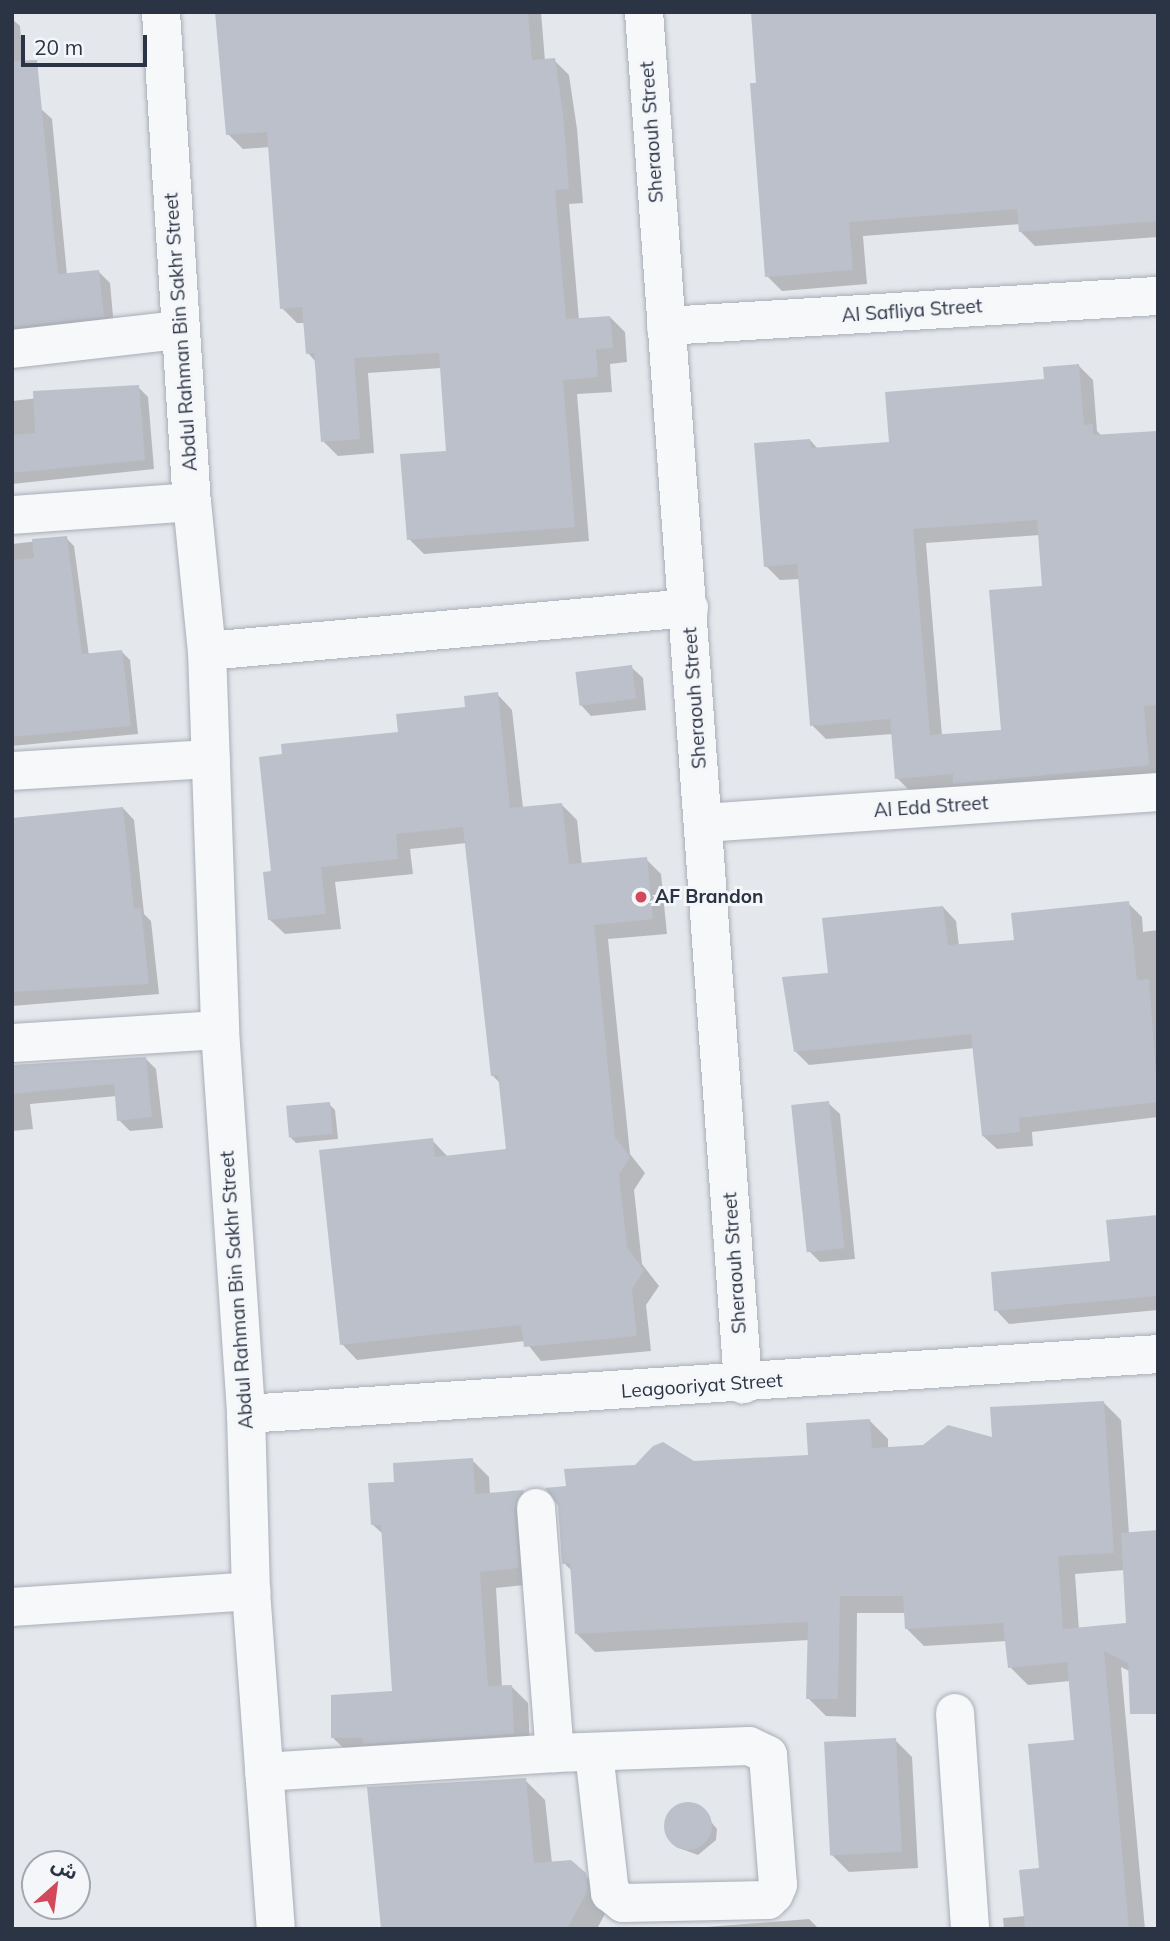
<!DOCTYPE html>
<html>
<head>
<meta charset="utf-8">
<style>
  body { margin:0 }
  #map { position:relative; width:1170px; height:1941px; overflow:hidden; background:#e4e7ec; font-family:Mulish,"Noto Sans Arabic",sans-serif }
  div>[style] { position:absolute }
  .shadow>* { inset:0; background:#0003 }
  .building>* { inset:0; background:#bbc0ca; transform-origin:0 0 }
  .round { border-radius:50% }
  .roads { filter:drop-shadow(0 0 2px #a9aeb7) drop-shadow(0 0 2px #a9aeb7) }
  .minor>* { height:38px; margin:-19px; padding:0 19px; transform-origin:19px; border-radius:19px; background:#f7f8fa }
  .dots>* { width:19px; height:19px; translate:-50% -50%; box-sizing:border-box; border:4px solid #f4f6f9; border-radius:50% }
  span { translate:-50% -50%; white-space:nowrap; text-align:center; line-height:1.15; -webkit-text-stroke:6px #f4f6f9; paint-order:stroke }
  .street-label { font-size:19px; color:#2b3445 }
  .poi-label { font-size:19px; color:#2b3445; font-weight:700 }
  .left { translate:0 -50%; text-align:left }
  .frame { position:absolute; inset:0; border:14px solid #2b3445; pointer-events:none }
  .north { position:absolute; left:21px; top:1850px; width:70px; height:70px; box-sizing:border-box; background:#f4f6f9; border:2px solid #a4a8b1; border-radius:50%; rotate:28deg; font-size:19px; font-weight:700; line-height:28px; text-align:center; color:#2b3445 }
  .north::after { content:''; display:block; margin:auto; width:24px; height:32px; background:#d1495b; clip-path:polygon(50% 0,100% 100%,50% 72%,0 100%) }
  .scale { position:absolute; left:21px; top:35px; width:126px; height:32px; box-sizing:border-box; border:4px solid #2b3445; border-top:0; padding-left:9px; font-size:21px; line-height:24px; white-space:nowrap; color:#2b3445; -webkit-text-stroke:5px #f4f6f9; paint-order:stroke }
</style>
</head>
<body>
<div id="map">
  <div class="shadow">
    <div style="clip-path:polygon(218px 12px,541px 12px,545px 61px,554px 60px,569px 75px,577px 129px,583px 203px,569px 204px,579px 320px,610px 317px,625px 332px,627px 362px,610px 364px,612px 392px,577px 394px,589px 541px,424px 554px,409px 539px,448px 453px,441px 368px,368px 373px,374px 453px,338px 456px,323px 441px,316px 362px,308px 353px,305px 323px,297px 323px,282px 308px,270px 147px,243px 149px,228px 134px)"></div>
    <div style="clip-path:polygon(1158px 12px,1158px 237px,1035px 246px,1020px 231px,1020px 224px,863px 236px,867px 284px,782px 291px,767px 276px)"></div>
    <div style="clip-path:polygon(12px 19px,20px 26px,27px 109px,40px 108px,52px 119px,67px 275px,99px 272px,110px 283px,114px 327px,12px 338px)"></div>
    <div style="clip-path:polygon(evenodd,1079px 366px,1093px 380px,1097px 431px,1103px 437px,1158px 433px,1158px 784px,911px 792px,897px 778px,893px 734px,826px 739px,812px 725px,800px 579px,780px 580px,766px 566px,810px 440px,818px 449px,891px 443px,1079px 366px,1040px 535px,1044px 587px,1003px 732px,942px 736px,926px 543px,1040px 535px)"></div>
    <div style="clip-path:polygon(138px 387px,148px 397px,154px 469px,12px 484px,12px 401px)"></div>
    <div style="clip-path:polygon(66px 538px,74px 546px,89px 656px,122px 652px,130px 660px,138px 734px,12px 746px,12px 544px)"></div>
    <div style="clip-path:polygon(631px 667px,643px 678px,646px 710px,591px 716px,580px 704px)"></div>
    <div style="clip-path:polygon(497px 694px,512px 710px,523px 808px,561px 804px,577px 820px,582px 865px,646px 859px,661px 874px,667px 934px,608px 939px,630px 1154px,645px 1173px,634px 1190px,642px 1264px,659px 1286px,646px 1305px,651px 1351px,541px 1361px,525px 1341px,357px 1360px,342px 1344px,432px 1140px,448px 1157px,508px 1151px,501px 1084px,492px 1075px,467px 843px,410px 849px,413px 874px,335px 882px,341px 929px,285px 934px,269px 919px,272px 873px,400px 734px)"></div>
    <div style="clip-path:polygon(123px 808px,134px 820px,144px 914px,151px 921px,159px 994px,12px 1006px,12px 819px)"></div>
    <div style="clip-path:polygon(1128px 903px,1142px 917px,1143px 932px,1158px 930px,1158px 1117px,1032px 1132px,1033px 1146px,997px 1149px,983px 1136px,975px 1048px,809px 1065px,795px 1051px,829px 975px,943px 907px,956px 921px,959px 946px,1016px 941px)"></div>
    <div style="clip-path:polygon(145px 1058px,156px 1069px,163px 1128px,130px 1131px,119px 1120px,117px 1096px,30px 1104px,33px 1129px,12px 1131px,12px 1066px)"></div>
    <div style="clip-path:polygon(828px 1103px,840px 1114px,855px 1259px,820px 1262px,809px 1251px)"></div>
    <div style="clip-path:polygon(329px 1104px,335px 1110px,338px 1139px,296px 1143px,291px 1138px)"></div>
    <div style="clip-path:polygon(1158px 1216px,1158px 1310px,1009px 1324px,996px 1310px,1112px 1262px)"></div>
    <div style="clip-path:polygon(evenodd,1103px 1402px,1121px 1420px,1129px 1534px,1158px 1685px,1121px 1667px,1145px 1929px,1004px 1929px,1003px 1918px,1025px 1916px,1076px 1742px,1070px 1681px,1028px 1685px,1010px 1667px,1007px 1641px,924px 1646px,906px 1628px,905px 1613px,857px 1613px,856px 1717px,826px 1716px,808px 1698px,809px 1640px,595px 1652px,577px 1634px,573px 1572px,564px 1563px,693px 1463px,810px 1457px,870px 1421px,888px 1439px,888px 1449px,994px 1439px,1103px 1402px,1125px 1570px,1127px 1624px,1079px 1630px,1075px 1574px,1125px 1570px)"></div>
    <div style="clip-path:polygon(472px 1460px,489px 1477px,490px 1495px,523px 1492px,539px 1508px,534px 1584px,496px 1588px,502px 1687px,511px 1686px,528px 1703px,530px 1750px,350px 1754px,333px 1738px,394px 1693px,384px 1535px,373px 1525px,396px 1484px)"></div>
    <div style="clip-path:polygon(895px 1740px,912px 1757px,918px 1868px,849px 1872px,832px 1855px)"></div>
    <div style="clip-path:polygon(525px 1780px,545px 1800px,552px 1863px,584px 1874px,605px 1895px,607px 1910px,597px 1929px,382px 1929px)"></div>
    <div style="clip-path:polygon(684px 1803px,696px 1804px,717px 1829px,716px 1840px,698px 1855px,676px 1847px,665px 1829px,666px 1818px)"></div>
    <div style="clip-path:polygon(809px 1919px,819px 1929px,680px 1929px)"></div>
  </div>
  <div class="building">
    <div style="clip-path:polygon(215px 12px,528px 12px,532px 60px,555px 58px,563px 113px,569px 189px,555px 190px,566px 319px,610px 316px,613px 348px,596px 349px,598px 377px,563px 380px,575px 527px,407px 540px,400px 454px,446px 451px,439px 353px,354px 358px,360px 439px,321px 442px,314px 353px,306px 354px,302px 307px,280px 309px,267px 132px,226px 135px)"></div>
    <div style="clip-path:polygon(751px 12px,1158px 12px,1158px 221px,1019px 232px,1017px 209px,849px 222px,853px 270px,765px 277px,750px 83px,756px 83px)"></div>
    <div style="clip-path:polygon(37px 60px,58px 274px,99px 270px,104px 317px,12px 327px,12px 61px)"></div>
    <div style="clip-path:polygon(evenodd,1079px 364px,1084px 425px,1093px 424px,1093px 435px,1156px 431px,1158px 705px,1144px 706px,1149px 765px,953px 784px,953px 774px,895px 779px,890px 719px,810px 726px,797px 564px,764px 567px,754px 443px,810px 439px,811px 448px,889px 442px,885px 392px,1044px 379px,1043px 367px,1079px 364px,1037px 520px,1042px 586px,989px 590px,1001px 730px,930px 735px,913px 529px,1037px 520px)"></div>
    <div style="clip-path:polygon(139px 385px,145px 460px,12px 473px,12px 435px,35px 433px,33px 391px)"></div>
    <div style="clip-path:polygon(67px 536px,82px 654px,122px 650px,131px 726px,12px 737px,12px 560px,34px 558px,32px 539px)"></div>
    <div style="left:632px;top:665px;width:34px;height:57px;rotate:83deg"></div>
    <div style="clip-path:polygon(498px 692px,510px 808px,562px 803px,569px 864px,647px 857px,653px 919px,594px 925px,615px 1137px,630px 1157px,619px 1174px,627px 1247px,644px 1270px,632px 1289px,637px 1336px,524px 1347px,521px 1325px,340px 1345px,319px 1150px,433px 1138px,435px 1157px,506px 1149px,498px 1075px,491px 1076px,463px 827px,396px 834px,398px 859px,321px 867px,326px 914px,268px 920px,263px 872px,271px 871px,259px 757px,282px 754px,281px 744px,398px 732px,396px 714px,465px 707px,464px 696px)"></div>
    <div style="clip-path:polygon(123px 807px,134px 909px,141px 908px,149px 984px,12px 992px,12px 818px)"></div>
    <div style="clip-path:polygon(1129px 901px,1137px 980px,1149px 979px,1158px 1102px,1019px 1118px,1020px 1132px,982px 1136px,971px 1034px,794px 1052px,782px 977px,828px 973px,822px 918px,943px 906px,948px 945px,1014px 940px,1011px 913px)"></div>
    <div style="clip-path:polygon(146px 1057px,152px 1117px,117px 1121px,114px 1084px,12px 1094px,12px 1065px)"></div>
    <div style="left:829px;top:1101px;width:148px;height:38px;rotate:84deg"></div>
    <div style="left:330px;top:1102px;width:32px;height:44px;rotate:85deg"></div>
    <div style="clip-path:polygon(1158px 1215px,1158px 1296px,994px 1311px,991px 1272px,1110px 1261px,1106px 1220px)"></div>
    <div style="clip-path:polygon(1104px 1401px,1114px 1553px,1058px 1556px,1063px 1629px,1126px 1623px,1121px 1533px,1158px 1530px,1158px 1714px,1130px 1714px,1128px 1663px,1104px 1651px,1129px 1929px,1025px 1929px,1019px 1870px,1039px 1868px,1028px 1744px,1074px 1740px,1067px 1662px,1008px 1668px,1003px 1623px,905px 1629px,903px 1596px,840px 1596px,838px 1699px,806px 1699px,808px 1622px,575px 1634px,570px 1563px,562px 1564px,558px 1506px,545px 1488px,566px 1486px,564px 1469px,635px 1465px,653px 1446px,663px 1442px,694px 1461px,808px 1455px,806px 1423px,870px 1419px,872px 1448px,923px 1445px,948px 1425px,992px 1437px,990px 1407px)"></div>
    <div style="clip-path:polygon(473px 1458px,475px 1494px,524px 1490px,514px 1509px,519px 1568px,480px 1572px,488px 1686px,512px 1685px,514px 1734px,363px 1744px,363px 1738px,331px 1738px,331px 1695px,392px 1691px,381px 1525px,371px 1525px,368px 1483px,394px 1482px,393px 1463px)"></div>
    <div style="left:896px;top:1738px;width:114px;height:72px;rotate:87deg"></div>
    <div style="clip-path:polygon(526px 1778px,534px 1863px,571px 1860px,586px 1873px,588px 1890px,567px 1929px,381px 1929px,367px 1787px)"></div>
    <div class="round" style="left:664px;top:1802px;width:48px;height:48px"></div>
  </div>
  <div class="roads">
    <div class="minor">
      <div style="left:161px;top:12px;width:491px;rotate:86.4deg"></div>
      <div style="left:192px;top:502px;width:150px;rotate:84.3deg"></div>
      <div style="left:207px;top:651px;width:379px;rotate:88deg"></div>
      <div style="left:220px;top:1030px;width:385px;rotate:86.1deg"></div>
      <div style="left:246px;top:1414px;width:177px;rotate:88.4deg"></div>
      <div style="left:251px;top:1591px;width:339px;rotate:85.8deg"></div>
      <div style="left:644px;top:12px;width:1376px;rotate:85.87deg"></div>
      <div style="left:666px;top:326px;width:493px;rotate:-3.5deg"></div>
      <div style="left:12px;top:349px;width:169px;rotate:-6.5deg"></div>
      <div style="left:12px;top:515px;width:180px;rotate:-4.1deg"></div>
      <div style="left:207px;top:651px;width:484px;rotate:-5.1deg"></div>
      <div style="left:12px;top:771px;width:199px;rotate:-3.5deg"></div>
      <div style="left:704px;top:823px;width:455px;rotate:-3.9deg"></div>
      <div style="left:12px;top:1043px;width:208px;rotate:-3.6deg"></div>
      <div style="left:246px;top:1414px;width:914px;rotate:-3.76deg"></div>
      <div style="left:536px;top:1508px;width:246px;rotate:85.6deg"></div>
      <div style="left:12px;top:1607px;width:240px;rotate:-3.8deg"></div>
      <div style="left:955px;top:1713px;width:217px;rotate:86deg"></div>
      <div style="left:264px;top:1772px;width:292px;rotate:-3.7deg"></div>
      <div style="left:555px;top:1753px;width:194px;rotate:-2.1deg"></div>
      <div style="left:749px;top:1746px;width:21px;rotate:25deg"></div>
      <div style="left:768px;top:1755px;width:130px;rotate:85.6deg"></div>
      <div style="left:778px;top:1885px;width:10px;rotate:114deg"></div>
      <div style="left:774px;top:1894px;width:8px;rotate:135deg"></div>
      <div style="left:768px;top:1900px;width:145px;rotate:178.8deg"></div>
      <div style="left:623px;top:1903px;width:16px;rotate:-142deg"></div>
      <div style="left:610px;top:1893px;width:142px;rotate:-96.5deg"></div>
    </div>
  </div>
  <div class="dots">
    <div style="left:641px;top:897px;background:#d1495b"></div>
  </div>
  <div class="street-label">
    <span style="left:652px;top:132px;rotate:-94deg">Sheraouh Street</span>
    <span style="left:912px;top:311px;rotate:-4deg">Al Safliya Street</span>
    <span style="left:181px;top:332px;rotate:-94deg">Abdul Rahman Bin Sakhr Street</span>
    <span style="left:695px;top:698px;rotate:-94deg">Sheraouh Street</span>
    <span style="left:931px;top:807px;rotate:-4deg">Al Edd Street</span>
    <span style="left:735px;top:1263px;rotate:-94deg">Sheraouh Street</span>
    <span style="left:237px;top:1290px;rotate:-94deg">Abdul Rahman Bin Sakhr Street</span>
    <span style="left:702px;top:1386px;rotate:-4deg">Leagooriyat Street</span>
  </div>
  <div class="poi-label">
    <span class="left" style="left:655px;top:897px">AF Brandon</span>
  </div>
  <div class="frame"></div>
  <div class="north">ش</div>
  <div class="scale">20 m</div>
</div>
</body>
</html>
